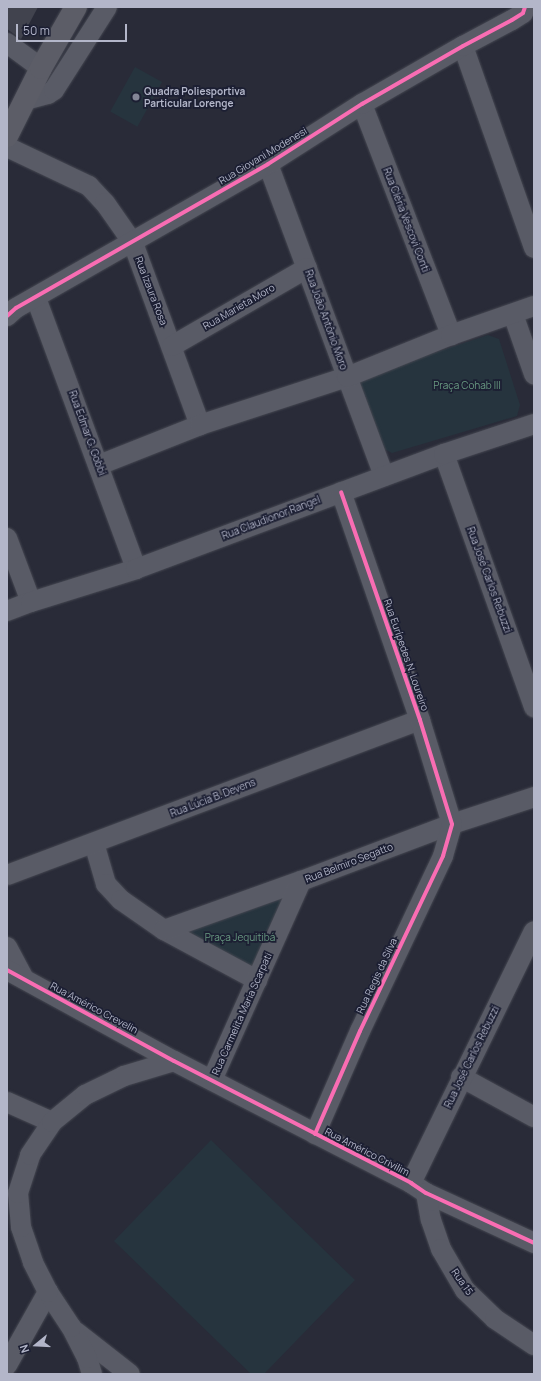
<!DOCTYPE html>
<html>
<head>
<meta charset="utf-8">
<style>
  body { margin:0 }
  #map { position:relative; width:541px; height:1381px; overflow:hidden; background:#292b38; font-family:Manrope,sans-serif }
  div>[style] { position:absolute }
  .green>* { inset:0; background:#26343e; transform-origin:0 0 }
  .building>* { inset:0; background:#41434e }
  .roads { filter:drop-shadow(0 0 1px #454751) drop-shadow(0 0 1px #454751) }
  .minor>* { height:20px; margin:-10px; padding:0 10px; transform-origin:10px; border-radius:10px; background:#595b66 }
  .major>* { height:22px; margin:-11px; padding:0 11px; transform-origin:11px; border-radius:11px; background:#5c5d67 }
  .cycleway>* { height:4px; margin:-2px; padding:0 2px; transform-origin:2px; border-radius:2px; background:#f96db3 }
  .dots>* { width:11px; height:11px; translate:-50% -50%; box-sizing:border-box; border:2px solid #1c1f33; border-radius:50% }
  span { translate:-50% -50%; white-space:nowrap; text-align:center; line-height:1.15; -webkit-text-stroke:3.5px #1c1f33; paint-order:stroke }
  .poi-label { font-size:10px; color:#b3b6c9; font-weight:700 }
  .left { translate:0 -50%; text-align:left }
  .street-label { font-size:10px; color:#b3b6c9 }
  .park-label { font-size:10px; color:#699b82 }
  .frame { position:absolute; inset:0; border:8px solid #b3b6c9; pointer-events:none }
  .north { position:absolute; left:16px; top:1325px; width:40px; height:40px; -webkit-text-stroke:3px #1c1f33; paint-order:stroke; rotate:252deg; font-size:11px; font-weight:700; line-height:16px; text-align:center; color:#b3b6c9 }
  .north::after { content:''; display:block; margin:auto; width:14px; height:18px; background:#b3b6c9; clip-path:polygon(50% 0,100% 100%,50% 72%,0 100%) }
  .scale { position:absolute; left:16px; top:24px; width:111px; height:18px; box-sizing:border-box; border:2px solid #b3b6c9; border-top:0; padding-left:5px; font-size:12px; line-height:14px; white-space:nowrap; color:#b3b6c9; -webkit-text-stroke:3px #1c1f33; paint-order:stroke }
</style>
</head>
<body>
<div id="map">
  <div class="green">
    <div style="left:135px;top:67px;width:31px;height:51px;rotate:29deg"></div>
    <div style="clip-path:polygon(488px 335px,499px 339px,520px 405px,517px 416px,392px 453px,378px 446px,355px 384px,370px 374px)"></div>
    <div style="clip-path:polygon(282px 898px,252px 974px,180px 932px)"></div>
    <div style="clip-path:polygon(211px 1140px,355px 1280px,264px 1374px,251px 1374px,114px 1241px)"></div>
  </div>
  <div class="building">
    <div style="clip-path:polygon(7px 7px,38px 7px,21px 39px,7px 29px)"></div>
  </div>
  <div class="roads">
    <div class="minor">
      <div style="left:7px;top:43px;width:42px;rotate:36.3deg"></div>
      <div style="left:463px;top:46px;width:214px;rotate:70.6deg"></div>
      <div style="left:25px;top:100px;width:24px;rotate:-15deg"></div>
      <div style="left:48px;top:94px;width:7px;rotate:-34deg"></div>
      <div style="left:54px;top:90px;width:98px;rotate:-57.4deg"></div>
      <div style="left:362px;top:104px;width:248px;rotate:68.9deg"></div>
      <div style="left:7px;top:147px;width:91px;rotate:25.4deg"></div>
      <div style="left:89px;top:186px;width:23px;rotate:47deg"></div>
      <div style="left:105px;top:203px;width:49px;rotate:55deg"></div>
      <div style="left:133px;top:243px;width:194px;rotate:69.8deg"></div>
      <div style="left:268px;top:164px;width:333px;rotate:69.6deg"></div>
      <div style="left:36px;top:298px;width:289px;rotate:69.7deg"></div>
      <div style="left:513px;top:314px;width:64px;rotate:70.7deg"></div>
      <div style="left:7px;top:316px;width:12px;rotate:-42deg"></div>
      <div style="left:16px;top:308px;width:290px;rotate:-29.7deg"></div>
      <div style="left:268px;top:164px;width:112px;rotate:-32.6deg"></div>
      <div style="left:362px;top:104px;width:116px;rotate:-29.9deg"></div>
      <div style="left:463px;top:46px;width:55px;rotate:-28deg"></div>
      <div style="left:512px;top:20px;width:13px;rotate:-32deg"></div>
      <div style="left:523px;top:13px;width:6px;rotate:-72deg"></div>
      <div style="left:172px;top:346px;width:156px;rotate:-30deg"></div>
      <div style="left:444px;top:454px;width:269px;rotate:70.4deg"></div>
      <div style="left:99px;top:465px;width:109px;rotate:-21.6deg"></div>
      <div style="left:200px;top:425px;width:155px;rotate:-18.1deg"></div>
      <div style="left:347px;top:377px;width:112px;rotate:-22deg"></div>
      <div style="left:451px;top:335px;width:88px;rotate:-19.3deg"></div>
      <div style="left:7px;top:538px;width:68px;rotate:69.4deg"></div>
      <div style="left:7px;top:611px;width:26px;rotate:-21deg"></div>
      <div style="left:31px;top:602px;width:110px;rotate:-17.4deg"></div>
      <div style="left:136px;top:569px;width:329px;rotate:-20.5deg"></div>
      <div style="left:444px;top:454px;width:95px;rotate:-18.4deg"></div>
      <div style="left:94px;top:843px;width:43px;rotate:73.7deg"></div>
      <div style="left:106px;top:884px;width:22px;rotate:47deg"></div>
      <div style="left:121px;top:900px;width:52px;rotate:34.9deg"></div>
      <div style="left:164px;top:930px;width:106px;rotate:28.3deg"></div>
      <div style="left:7px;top:875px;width:441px;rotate:-20.6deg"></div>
      <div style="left:164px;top:930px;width:145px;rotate:-19.7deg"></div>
      <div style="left:301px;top:881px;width:161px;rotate:-20.7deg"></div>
      <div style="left:452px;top:824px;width:86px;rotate:-18.2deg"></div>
      <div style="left:7px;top:947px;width:36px;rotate:62deg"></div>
      <div style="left:7px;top:970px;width:190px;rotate:28.6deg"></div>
      <div style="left:174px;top:1061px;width:267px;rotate:27.2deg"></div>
      <div style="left:411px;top:1183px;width:18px;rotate:34deg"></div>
      <div style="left:426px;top:1193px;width:119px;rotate:24.8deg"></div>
      <div style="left:461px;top:1077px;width:83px;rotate:28.7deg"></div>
      <div style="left:212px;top:1080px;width:218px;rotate:-65.9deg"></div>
      <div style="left:7px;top:1102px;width:49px;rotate:24deg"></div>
      <div style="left:315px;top:1134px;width:112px;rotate:-66.4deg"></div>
      <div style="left:360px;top:1031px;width:194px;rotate:-64.6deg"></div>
      <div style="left:443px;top:856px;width:33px;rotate:-74deg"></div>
      <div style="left:452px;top:824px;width:109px;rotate:-107.1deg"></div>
      <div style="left:420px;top:720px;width:241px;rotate:-109.1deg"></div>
      <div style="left:411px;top:1183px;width:280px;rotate:-64deg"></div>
      <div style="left:426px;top:1193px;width:27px;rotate:80deg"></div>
      <div style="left:431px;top:1220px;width:31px;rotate:71deg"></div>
      <div style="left:441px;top:1249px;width:48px;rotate:59.7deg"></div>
      <div style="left:465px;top:1290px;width:42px;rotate:44deg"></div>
      <div style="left:495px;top:1319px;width:47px;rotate:33.7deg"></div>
      <div style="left:76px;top:1332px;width:68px;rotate:37.9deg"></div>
      <div style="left:7px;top:1365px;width:84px;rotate:-60.7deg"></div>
      <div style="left:92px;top:1374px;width:17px;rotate:-107deg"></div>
      <div style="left:87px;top:1358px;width:35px;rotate:-117deg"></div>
      <div style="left:71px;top:1327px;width:42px;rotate:-123.3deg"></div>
      <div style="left:48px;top:1292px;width:34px;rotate:-117deg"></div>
      <div style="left:33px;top:1262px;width:37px;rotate:-109deg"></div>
      <div style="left:21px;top:1227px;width:34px;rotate:-95deg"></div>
      <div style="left:18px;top:1193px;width:40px;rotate:-72deg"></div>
      <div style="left:30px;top:1155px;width:40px;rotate:-56deg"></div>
      <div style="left:52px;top:1122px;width:43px;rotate:-39.3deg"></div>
      <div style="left:85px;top:1095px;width:43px;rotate:-26deg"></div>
      <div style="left:124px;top:1076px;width:52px;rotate:-16.7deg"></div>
    </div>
    <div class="major">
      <div style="left:7px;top:136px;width:76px;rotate:-63.4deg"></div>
      <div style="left:41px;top:68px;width:70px;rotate:-60.2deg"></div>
    </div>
  </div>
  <div class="cycleway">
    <div style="left:7px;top:316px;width:12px;rotate:-42deg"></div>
    <div style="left:16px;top:308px;width:290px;rotate:-29.7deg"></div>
    <div style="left:268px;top:164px;width:112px;rotate:-32.6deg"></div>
    <div style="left:362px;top:104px;width:116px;rotate:-29.9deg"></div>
    <div style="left:463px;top:46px;width:55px;rotate:-28deg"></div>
    <div style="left:512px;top:20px;width:13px;rotate:-32deg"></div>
    <div style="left:523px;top:13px;width:6px;rotate:-72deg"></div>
    <div style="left:7px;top:970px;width:190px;rotate:28.6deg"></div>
    <div style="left:174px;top:1061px;width:267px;rotate:27.2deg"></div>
    <div style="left:411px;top:1183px;width:18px;rotate:34deg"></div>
    <div style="left:426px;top:1193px;width:119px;rotate:24.8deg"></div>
    <div style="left:315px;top:1134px;width:112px;rotate:-66.4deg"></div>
    <div style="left:360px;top:1031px;width:194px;rotate:-64.6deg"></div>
    <div style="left:443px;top:856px;width:33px;rotate:-74deg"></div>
    <div style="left:452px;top:824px;width:109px;rotate:-107.1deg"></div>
    <div style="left:420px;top:720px;width:241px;rotate:-109.1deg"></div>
  </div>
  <div class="dots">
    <div style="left:136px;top:97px;background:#838596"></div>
  </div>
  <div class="poi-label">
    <span class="left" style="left:144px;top:97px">Quadra Poliesportiva<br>Particular Lorenge</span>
  </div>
  <div class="street-label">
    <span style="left:263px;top:156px;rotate:-31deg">Rua Giovani Modenesi</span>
    <span style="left:406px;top:220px;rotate:69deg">Rua Cléria Vescovi Conti</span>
    <span style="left:151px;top:291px;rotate:69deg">Rua Izaura Rosa</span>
    <span style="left:239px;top:307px;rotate:-30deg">Rua Marieta Moro</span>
    <span style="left:326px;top:320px;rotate:70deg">Rua João Antônio Moro</span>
    <span style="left:87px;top:433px;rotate:70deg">Rua Edmar G. Gobbi</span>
    <span style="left:271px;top:518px;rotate:-21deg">Rua Claudionor Rangel</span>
    <span style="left:489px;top:580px;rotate:70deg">Rua José Carlos Rebuzzi</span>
    <span style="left:406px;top:655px;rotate:71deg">Rua Eurípedes N. Loureiro</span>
    <span style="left:213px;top:798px;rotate:-21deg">Rua Lúcia B. Devens</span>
    <span style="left:349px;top:863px;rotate:-21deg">Rua Belmiro Segatto</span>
    <span style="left:377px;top:976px;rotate:-65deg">Rua Regis da Silva</span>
    <span style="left:94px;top:1008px;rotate:28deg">Rua Américo Crevelin</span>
    <span style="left:242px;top:1014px;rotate:-66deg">Rua Carmelita Maria Scarpati</span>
    <span style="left:472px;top:1057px;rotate:-64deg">Rua José Carlos Rebuzzi</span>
    <span style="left:367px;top:1152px;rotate:27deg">Rua Américo Crivilim</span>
    <span style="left:462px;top:1282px;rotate:55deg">Rua 15</span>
  </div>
  <div class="park-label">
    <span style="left:467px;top:386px">Praça Cohab III</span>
    <span style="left:240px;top:938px">Praça Jequitibá</span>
  </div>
  <div class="frame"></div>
  <div class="north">N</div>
  <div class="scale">50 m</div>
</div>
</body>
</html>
